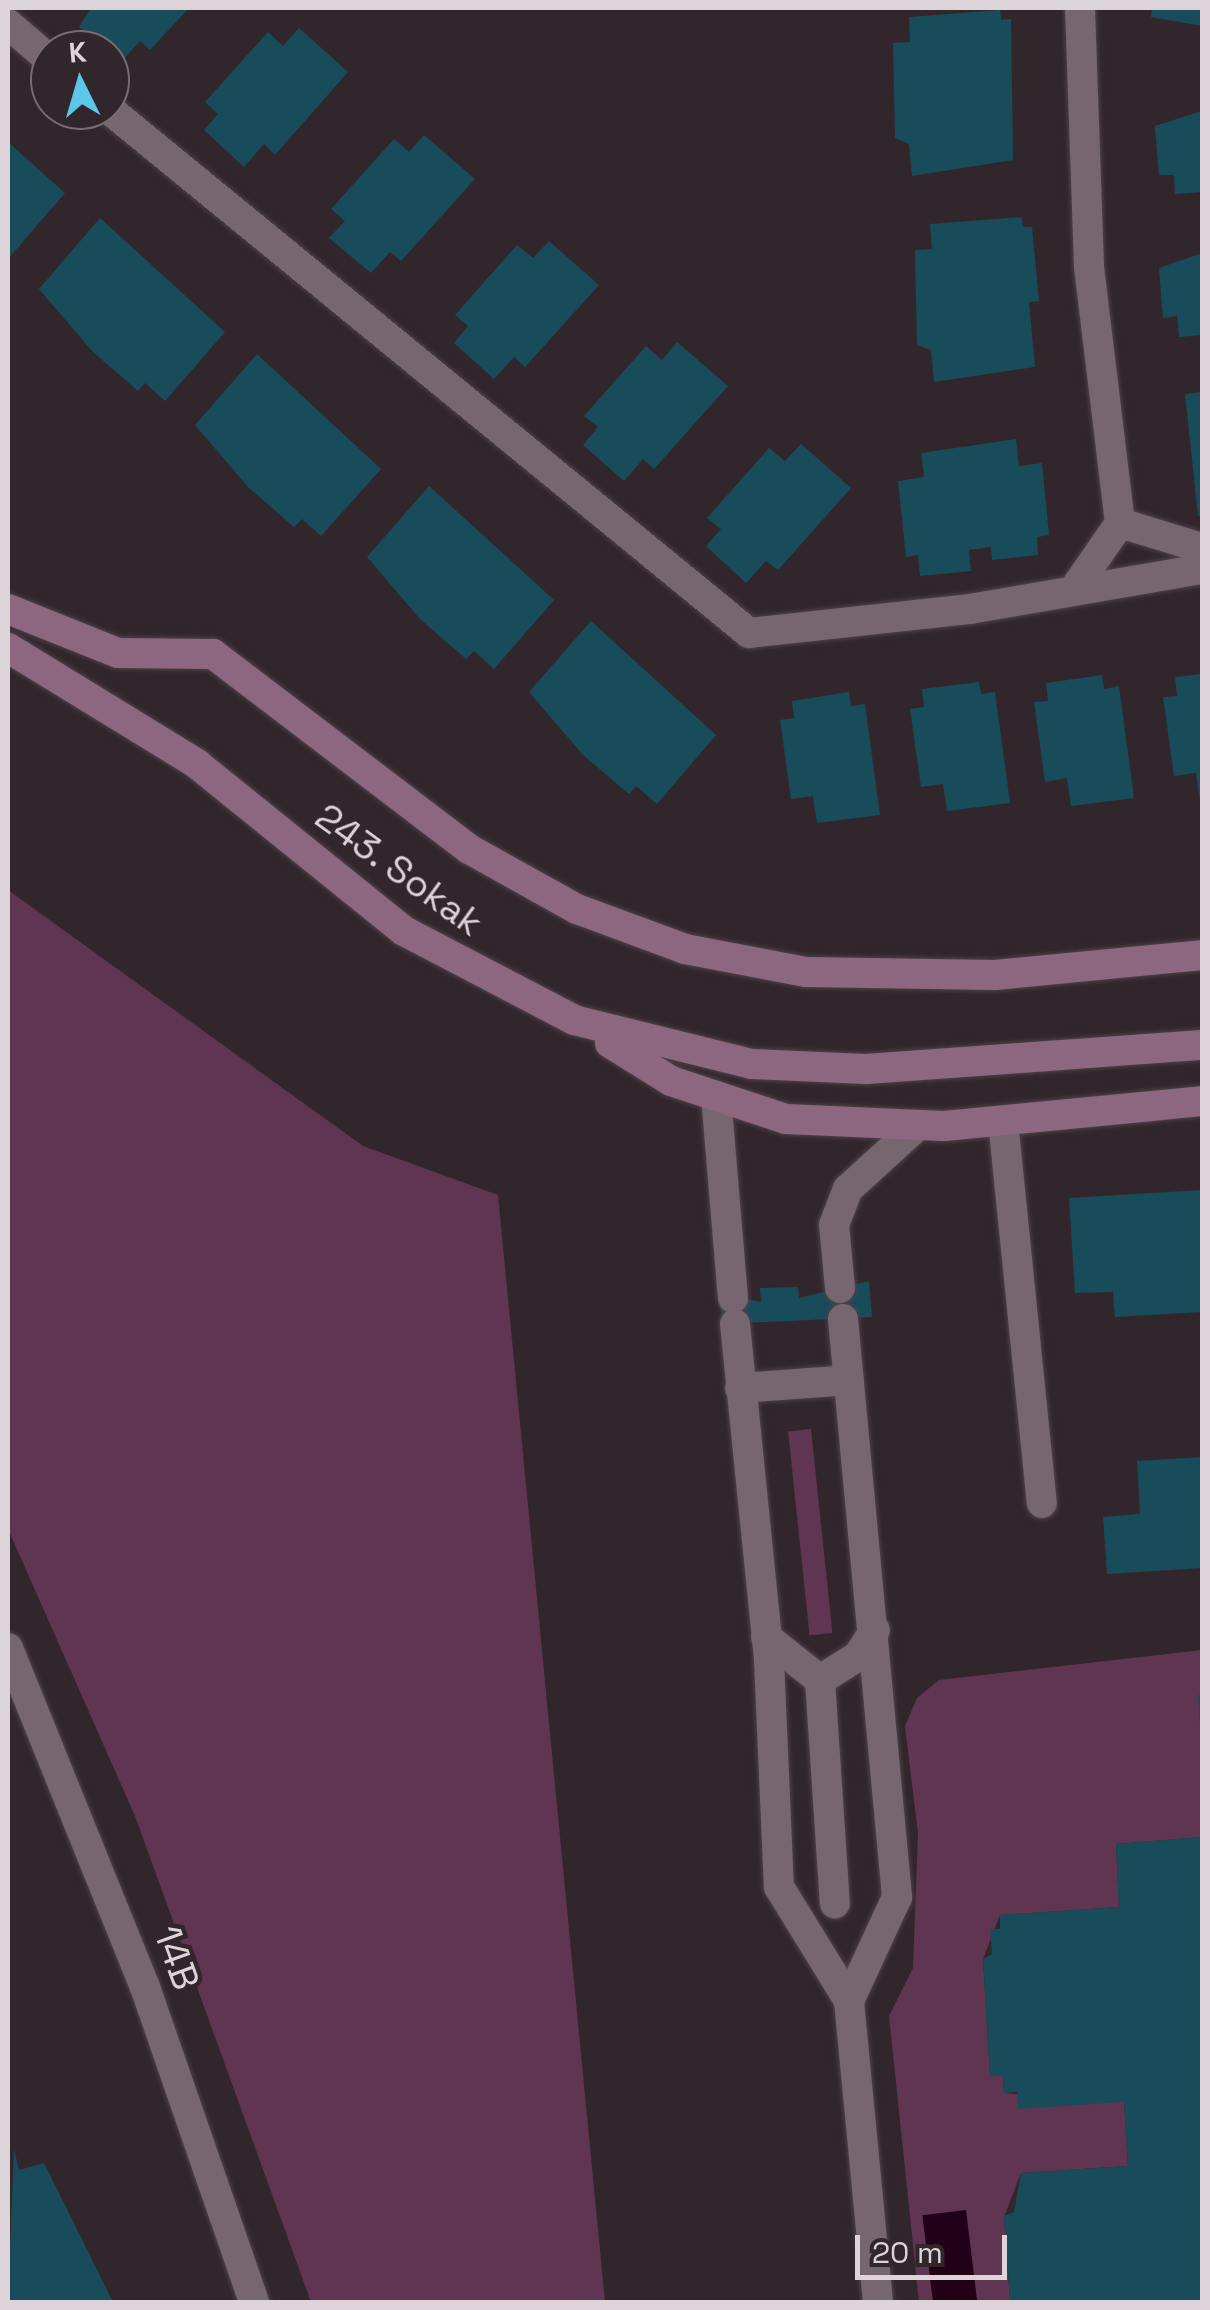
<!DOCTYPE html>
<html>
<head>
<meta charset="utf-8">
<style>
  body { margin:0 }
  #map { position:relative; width:1210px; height:2310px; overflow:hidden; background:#32262d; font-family:"Space Grotesk",sans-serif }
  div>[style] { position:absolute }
  .green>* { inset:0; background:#603551; transform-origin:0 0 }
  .water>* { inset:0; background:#220018; transform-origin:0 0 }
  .building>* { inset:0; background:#184c5a }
  .roads { filter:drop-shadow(0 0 2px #4d4249) drop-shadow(0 0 2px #4d4249) }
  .street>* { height:30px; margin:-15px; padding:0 15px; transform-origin:15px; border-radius:15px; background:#75666f }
  .secondary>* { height:30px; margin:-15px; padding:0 15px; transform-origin:15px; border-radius:15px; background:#8d6780 }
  span { translate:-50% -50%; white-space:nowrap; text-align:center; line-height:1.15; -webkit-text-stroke:9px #32262d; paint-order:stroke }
  .street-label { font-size:38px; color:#ddd4d9 }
  .frame { position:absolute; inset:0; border:10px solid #ddd4d9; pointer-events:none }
  .north { position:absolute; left:30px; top:30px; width:100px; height:100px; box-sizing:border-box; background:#32262d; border:2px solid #766c72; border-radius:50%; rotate:355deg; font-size:28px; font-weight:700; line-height:40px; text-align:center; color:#ddd4d9 }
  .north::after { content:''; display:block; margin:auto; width:35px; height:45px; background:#5cc7e7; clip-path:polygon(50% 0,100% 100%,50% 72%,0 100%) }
  .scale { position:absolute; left:855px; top:2235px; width:152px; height:45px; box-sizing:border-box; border:5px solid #ddd4d9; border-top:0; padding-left:12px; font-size:30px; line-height:35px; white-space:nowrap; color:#ddd4d9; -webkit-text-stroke:8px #32262d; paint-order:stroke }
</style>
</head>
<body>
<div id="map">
  <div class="green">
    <div style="clip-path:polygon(8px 890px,363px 1146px,498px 1195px,605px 2302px,311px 2302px,135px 1816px,8px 1529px)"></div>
    <div style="left:811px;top:1429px;width:205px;height:23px;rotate:84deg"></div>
    <div style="clip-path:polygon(1202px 1650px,1202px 1837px,1116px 1844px,1119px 1907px,1000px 1915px,983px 1959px,990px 2076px,1003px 2076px,1004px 2093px,1124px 2102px,1128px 2166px,1021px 2173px,1004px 2217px,1010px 2302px,919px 2302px,889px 2016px,913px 1968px,918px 1833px,905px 1726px,917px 1698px,939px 1680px)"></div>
  </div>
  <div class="water">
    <div style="left:966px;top:2210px;width:93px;height:44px;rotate:83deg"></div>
  </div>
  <div class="building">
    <div style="clip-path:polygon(91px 8px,189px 8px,150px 50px,140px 41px,120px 63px,79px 27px)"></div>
    <div style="clip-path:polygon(1152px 8px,1202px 8px,1202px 26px,1151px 17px)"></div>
    <div style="clip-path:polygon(1000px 10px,1001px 20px,1011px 19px,1013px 160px,912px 176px,909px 144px,895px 138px,893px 43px,910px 42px,909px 17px)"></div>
    <div style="clip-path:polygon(299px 28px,348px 72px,275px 155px,264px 144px,244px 167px,204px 130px,218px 114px,205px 102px,268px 32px,283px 46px)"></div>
    <div style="clip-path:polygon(1202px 111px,1202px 192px,1175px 194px,1174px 175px,1159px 175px,1155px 126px)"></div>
    <div style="clip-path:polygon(424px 135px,475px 179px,401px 261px,390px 252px,371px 273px,329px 238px,345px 221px,331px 209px,394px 139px,409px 152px)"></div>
    <div style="clip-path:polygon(8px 142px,65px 193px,8px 259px)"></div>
    <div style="clip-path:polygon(1022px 217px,1023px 227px,1032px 227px,1039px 301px,1029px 302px,1035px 367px,934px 382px,931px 350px,917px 345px,915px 250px,932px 249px,930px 224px)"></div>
    <div style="clip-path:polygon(100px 218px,225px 332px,165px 401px,145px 383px,138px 391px,92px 351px,39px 289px)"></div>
    <div style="clip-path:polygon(549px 241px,599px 285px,525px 367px,514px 357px,494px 379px,454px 343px,468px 326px,455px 315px,517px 245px,533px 258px)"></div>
    <div style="clip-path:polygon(1202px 253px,1202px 335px,1179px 337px,1177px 316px,1163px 318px,1159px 268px)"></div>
    <div style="clip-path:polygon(677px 342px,728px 386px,654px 469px,643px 459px,624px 481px,583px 445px,598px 427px,584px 416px,646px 346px,662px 360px)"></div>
    <div style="clip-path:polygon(257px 354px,381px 469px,321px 536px,302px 519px,294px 527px,248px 487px,195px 425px)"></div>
    <div style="clip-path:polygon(1202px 392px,1202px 515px,1198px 516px,1185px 394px)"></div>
    <div style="clip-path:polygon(1016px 439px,1019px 466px,1042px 463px,1049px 535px,1037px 537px,1038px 555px,992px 560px,991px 547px,969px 550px,971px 571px,920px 576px,918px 555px,906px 557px,898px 481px,924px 477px,921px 453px)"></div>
    <div style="clip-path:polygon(801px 444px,851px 488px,778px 570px,766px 561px,746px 583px,706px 546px,721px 529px,707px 518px,769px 448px,785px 461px)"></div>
    <div style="clip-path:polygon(429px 486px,554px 600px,494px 669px,474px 651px,466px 659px,420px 619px,367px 557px)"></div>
    <div style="clip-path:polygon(591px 621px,716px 735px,657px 804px,636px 786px,629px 794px,583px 755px,529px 692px)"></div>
    <div style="clip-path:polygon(1202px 674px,1202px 802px,1200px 802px,1196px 773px,1174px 776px,1163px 697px,1177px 696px,1175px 677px)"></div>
    <div style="clip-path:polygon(1102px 675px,1104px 689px,1119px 686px,1134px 798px,1071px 806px,1067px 778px,1045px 782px,1034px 702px,1048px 701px,1046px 683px)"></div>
    <div style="clip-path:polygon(979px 682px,981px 694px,995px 692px,1010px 803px,947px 811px,943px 784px,921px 787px,910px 709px,924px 707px,922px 689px)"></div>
    <div style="clip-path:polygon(849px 692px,851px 706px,865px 704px,880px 815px,817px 823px,813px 796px,791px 799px,780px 720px,794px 718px,792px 701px)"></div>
    <div style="clip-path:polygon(1202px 1190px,1202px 1312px,1115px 1317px,1113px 1292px,1075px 1293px,1069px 1198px)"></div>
    <div style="clip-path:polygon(869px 1281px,872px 1317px,723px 1324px,718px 1293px,761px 1302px,760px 1288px,798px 1287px,799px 1298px)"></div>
    <div style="clip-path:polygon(1202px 1457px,1202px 1568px,1107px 1574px,1103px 1517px,1140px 1514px,1137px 1461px)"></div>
    <div style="clip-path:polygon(1198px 1695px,1202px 1695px,1202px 1725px,1200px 1725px)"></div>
    <div style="clip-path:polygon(1202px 1837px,1202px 2302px,1010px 2302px,1004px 2216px,1014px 2212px,1021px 2173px,1128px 2166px,1124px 2102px,1018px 2109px,1017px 2092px,1004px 2093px,1003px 2076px,990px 2076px,983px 1959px,992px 1954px,990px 1929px,1000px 1929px,1000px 1915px,1119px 1907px,1116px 1844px)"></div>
    <div style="clip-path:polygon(14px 2149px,19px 2170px,44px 2163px,113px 2302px,8px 2302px)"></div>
  </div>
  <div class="roads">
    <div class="street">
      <div style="left:1080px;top:8px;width:259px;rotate:88deg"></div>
      <div style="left:1089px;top:267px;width:258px;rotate:83.1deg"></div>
      <div style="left:1120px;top:523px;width:86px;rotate:17deg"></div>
      <div style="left:8px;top:24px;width:55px;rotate:40.6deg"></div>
      <div style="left:110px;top:110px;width:826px;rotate:39.3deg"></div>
      <div style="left:749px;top:633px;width:222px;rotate:-6.2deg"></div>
      <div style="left:970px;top:609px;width:235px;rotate:-9.8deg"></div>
      <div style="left:1075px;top:588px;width:79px;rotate:-55.3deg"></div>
      <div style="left:716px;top:1096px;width:203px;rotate:85.2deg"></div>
      <div style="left:1003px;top:1121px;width:384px;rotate:84.2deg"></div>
      <div style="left:840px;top:1288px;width:63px;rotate:-95.4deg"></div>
      <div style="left:834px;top:1225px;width:39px;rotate:-69deg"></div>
      <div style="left:848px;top:1189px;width:95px;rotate:-42.4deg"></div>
      <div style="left:843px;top:1319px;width:581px;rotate:84.66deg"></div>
      <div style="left:897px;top:1897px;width:115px;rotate:114.8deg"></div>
      <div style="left:735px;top:1324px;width:338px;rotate:84.2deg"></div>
      <div style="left:769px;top:1660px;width:227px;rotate:87.5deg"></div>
      <div style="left:779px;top:1887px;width:134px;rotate:58.4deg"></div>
      <div style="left:849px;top:2001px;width:302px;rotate:84.5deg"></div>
      <div style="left:740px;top:1388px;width:109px;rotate:-4.2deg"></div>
      <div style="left:766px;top:1637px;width:69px;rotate:38.5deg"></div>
      <div style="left:820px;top:1680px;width:45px;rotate:-32.3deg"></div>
      <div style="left:858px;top:1656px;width:31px;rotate:-57deg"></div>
      <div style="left:8px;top:1648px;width:366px;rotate:68deg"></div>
      <div style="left:145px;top:1987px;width:333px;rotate:70.9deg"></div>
      <div style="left:820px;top:1680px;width:224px;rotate:86.2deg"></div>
    </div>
    <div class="secondary">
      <div style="left:8px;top:609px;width:118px;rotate:21.8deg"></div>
      <div style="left:118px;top:653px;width:95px;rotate:0.6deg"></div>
      <div style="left:213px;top:654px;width:322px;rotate:37.3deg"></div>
      <div style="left:469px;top:849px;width:124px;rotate:29.1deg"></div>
      <div style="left:577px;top:909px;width:115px;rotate:20.3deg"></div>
      <div style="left:685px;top:949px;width:123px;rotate:10.8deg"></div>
      <div style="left:806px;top:972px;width:189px;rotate:0.9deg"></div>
      <div style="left:995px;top:975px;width:208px;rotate:-5.5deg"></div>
      <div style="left:8px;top:648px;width:222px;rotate:31.5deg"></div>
      <div style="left:197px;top:764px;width:266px;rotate:38.9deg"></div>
      <div style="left:404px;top:931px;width:192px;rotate:27.6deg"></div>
      <div style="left:574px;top:1020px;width:183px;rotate:13.9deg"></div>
      <div style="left:752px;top:1064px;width:114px;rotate:2.5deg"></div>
      <div style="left:866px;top:1069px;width:337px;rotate:-4.1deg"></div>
      <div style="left:610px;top:1043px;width:72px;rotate:31.9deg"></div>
      <div style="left:671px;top:1081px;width:121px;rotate:18.3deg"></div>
      <div style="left:786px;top:1119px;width:158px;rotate:2.5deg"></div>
      <div style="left:944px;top:1126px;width:259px;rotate:-5.5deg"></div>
    </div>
  </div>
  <div class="street-label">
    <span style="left:399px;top:870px;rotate:36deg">243. Sokak</span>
    <span style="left:176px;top:1958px;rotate:70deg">14B</span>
  </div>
  <div class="frame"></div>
  <div class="north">K</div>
  <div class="scale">20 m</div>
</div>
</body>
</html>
